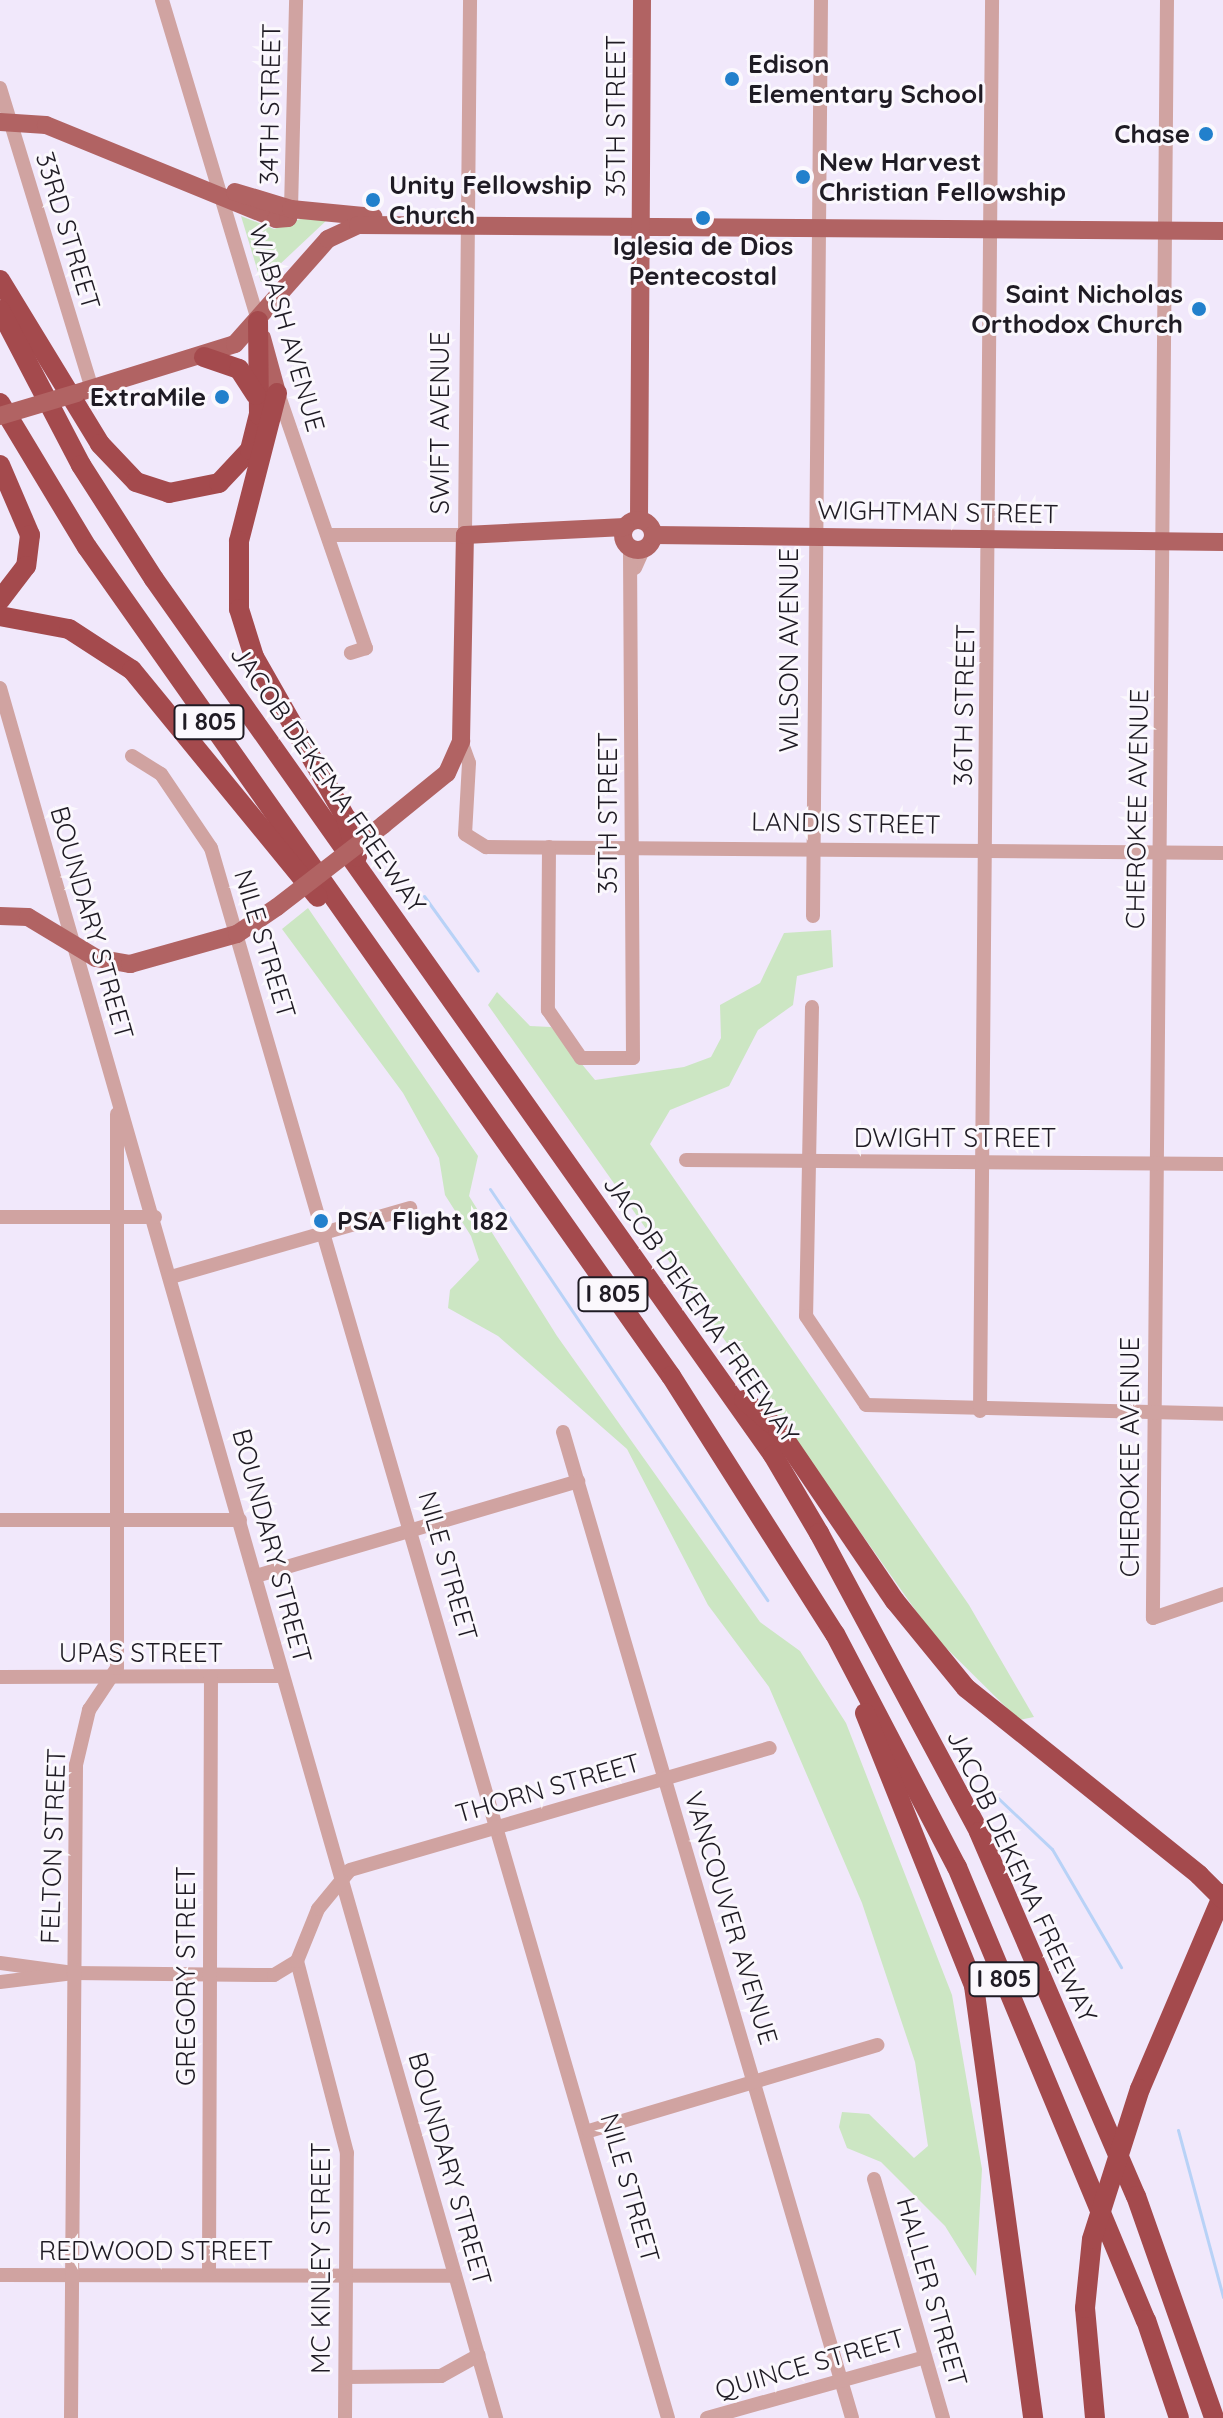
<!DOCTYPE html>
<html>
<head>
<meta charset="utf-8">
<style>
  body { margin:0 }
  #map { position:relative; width:1223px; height:2418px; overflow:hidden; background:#f1e8fb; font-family:Quicksand,sans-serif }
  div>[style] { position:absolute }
  .green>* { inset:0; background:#cce6c3 }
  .stream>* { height:3px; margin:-1.5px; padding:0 1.5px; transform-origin:1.5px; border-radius:1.5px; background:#b8d2f7 }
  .minor>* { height:14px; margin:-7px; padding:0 7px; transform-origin:7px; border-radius:7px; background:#d0a3a1 }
  .major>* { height:18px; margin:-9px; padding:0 9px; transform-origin:9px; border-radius:9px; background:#b16363 }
  .major>.ring { margin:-9px; padding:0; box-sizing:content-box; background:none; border:18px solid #b16363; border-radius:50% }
  .highway>* { height:20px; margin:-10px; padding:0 10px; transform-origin:10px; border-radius:10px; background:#a44a4d }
  .major-bridge>* { height:18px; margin:-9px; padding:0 9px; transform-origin:9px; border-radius:9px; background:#b16363 }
  .highway-bridge>* { height:20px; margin:-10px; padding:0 10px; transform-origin:10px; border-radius:10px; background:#a44a4d }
  .dots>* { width:22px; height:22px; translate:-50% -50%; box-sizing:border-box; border:4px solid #fbf8fd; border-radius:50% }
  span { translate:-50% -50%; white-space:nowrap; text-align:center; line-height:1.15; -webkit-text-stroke:6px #fbf8fd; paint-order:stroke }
  .shield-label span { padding:2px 6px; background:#fbf8fd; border:2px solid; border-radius:6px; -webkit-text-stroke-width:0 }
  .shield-label { font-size:24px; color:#1f1b24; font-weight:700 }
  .poi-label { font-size:26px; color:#1f1b24; font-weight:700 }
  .left { translate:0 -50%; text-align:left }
  .right { translate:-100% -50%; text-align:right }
  .street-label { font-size:26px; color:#1f1b24 }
</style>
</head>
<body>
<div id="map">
  <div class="green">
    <div style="clip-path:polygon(241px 216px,274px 229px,308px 216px,328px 219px,261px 282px)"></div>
    <div style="clip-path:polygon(308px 908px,478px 1156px,469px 1196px,557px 1336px,760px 1622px,800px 1651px,846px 1723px,952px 1995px,982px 2169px,976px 2276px,945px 2226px,881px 2162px,847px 2148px,839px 2127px,842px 2112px,869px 2114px,914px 2158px,928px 2146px,915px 2062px,862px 1903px,769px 1687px,708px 1605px,627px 1449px,498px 1336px,448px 1308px,450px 1290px,479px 1260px,471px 1236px,445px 1195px,439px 1158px,403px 1093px,282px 929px)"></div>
    <div style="clip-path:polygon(831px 930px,833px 967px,797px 976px,793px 1005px,758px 1030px,729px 1086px,670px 1110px,650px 1144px,969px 1605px,1034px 1717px,1019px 1720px,933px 1635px,488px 1005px,497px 992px,530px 1026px,551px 1027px,595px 1080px,684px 1067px,711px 1057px,721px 1038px,720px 1005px,760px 983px,784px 933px)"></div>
  </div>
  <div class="stream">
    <div style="left:424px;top:896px;width:92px;rotate:54.2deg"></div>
    <div style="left:490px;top:1189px;width:496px;rotate:56deg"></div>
    <div style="left:998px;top:1798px;width:74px;rotate:43.4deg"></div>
    <div style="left:1052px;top:1849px;width:137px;rotate:59.7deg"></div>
    <div style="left:1178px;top:2130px;width:173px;rotate:74.9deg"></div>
  </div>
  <div class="minor">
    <div style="left:162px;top:0;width:335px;rotate:73.3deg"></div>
    <div style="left:1167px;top:0;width:1618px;rotate:90.5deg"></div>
    <div style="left:1153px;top:1618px;width:74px;rotate:-18.9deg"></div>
    <div style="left:0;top:88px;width:315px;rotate:73deg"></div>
    <div style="left:291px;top:209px;width:209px;rotate:-88.6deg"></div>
    <div style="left:278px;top:393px;width:270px;rotate:71deg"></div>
    <div style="left:366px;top:648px;width:16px;rotate:162deg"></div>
    <div style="left:331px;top:535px;width:134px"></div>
    <div style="left:465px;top:535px;width:535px;rotate:-89.46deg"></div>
    <div style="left:635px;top:568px;width:22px;rotate:-66deg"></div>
    <div style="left:0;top:688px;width:1800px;rotate:74deg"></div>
    <div style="left:461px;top:741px;width:23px;rotate:70deg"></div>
    <div style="left:469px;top:763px;width:71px;rotate:93.2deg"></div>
    <div style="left:465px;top:834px;width:25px;rotate:32deg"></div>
    <div style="left:486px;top:847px;width:737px;rotate:0.47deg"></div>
    <div style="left:132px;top:756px;width:34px;rotate:32deg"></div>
    <div style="left:161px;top:774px;width:89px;rotate:56deg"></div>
    <div style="left:211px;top:848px;width:1635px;rotate:73.77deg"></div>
    <div style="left:549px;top:847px;width:163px;rotate:90.4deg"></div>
    <div style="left:548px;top:1010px;width:58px;rotate:55.5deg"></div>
    <div style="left:581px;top:1058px;width:52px"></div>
    <div style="left:633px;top:1058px;width:511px;rotate:-90.34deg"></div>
    <div style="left:813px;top:916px;width:916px;rotate:-89.5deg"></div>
    <div style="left:812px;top:1007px;width:309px;rotate:91.1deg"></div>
    <div style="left:806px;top:1316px;width:107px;rotate:56deg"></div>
    <div style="left:866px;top:1405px;width:357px;rotate:1.4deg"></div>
    <div style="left:686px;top:1160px;width:537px;rotate:0.43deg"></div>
    <div style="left:0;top:1217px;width:155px"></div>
    <div style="left:171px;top:1277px;width:249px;rotate:-16.1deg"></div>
    <div style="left:980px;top:1411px;width:1411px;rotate:-89.51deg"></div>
    <div style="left:563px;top:1432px;width:1027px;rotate:73.66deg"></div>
    <div style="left:0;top:1520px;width:240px"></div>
    <div style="left:256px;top:1576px;width:336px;rotate:-16.4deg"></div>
    <div style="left:0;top:1677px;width:282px;rotate:-0.2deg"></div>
    <div style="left:0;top:1963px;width:74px;rotate:7.8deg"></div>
    <div style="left:0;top:1982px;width:74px;rotate:-7deg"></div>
    <div style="left:73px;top:1973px;width:201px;rotate:0.6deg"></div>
    <div style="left:274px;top:1975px;width:27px;rotate:-31deg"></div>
    <div style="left:589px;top:2131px;width:301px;rotate:-16.6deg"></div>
    <div style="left:874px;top:2179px;width:249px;rotate:73.9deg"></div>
    <div style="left:0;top:2275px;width:455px;rotate:0.1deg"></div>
    <div style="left:209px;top:2275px;width:598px;rotate:-89.81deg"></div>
    <div style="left:346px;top:2377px;width:95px;rotate:-0.6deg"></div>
    <div style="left:441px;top:2376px;width:43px;rotate:-28.9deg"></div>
    <div style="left:71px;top:2418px;width:653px;rotate:-89.56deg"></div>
    <div style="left:76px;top:1765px;width:57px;rotate:-76.7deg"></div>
    <div style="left:89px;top:1710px;width:50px;rotate:-56.3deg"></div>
    <div style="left:117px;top:1668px;width:554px;rotate:-90deg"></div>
    <div style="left:345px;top:2418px;width:265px;rotate:-89.6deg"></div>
    <div style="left:347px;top:2153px;width:198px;rotate:-104.6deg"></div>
    <div style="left:297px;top:1961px;width:56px;rotate:-68deg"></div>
    <div style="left:318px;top:1909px;width:50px;rotate:-50.6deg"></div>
    <div style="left:350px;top:1870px;width:437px;rotate:-16.2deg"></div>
    <div style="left:707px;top:2418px;width:226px;rotate:-15.6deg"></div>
  </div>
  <div class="major">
    <div style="left:0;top:122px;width:46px;rotate:3.7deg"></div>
    <div style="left:46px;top:125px;width:248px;rotate:22.2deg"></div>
    <div style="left:276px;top:219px;width:12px;rotate:-5deg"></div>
    <div style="left:288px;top:218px;width:9px;rotate:-72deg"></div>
    <div style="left:235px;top:192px;width:59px;rotate:16.9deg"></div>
    <div style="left:291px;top:209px;width:83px;rotate:5.5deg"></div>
    <div style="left:262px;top:338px;width:57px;rotate:74.7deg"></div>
    <div style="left:77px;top:393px;width:165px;rotate:-17.2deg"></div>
    <div style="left:235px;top:344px;width:140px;rotate:-48.5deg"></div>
    <div style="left:328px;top:239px;width:33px;rotate:-25deg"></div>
    <div style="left:358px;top:225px;width:865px;rotate:0.4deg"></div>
    <div style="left:639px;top:520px;width:520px;rotate:-89.67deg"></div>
    <div class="ring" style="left:623px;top:520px;width:12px;height:12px"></div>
    <div style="left:653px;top:535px;width:570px;rotate:0.7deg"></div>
    <div style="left:383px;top:825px;width:82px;rotate:-39.1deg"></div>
    <div style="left:447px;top:773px;width:35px;rotate:-66deg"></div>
    <div style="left:461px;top:741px;width:206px;rotate:-88.9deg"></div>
    <div style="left:465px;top:535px;width:160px;rotate:-2.9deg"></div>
    <div style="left:0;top:916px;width:28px;rotate:2deg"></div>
    <div style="left:28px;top:917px;width:79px;rotate:31.1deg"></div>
    <div style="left:96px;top:958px;width:35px;rotate:10deg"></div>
    <div style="left:130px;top:964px;width:111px;rotate:-15.7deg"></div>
    <div style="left:237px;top:934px;width:48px;rotate:-34deg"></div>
  </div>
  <div class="highway">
    <div style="left:0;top:280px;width:192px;rotate:58.6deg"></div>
    <div style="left:100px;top:444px;width:52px;rotate:46.5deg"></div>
    <div style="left:136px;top:482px;width:35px;rotate:18deg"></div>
    <div style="left:169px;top:493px;width:51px;rotate:-11.3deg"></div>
    <div style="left:219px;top:483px;width:45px;rotate:-46.8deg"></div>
    <div style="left:250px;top:450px;width:36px;rotate:-76deg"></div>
    <div style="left:259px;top:415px;width:94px;rotate:-90.6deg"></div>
    <div style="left:0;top:310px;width:175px;rotate:62.4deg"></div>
    <div style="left:81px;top:465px;width:135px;rotate:57.4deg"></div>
    <div style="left:154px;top:579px;width:1073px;rotate:54.75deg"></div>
    <div style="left:773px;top:1455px;width:91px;rotate:59.5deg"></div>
    <div style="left:819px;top:1533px;width:339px;rotate:61.8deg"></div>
    <div style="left:979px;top:1832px;width:396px;rotate:66.7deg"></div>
    <div style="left:1136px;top:2196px;width:235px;rotate:70.6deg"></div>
    <div style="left:204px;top:357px;width:37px;rotate:19deg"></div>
    <div style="left:239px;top:369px;width:31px;rotate:57deg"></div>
    <div style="left:277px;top:393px;width:153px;rotate:104.4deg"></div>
    <div style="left:239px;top:541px;width:68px;rotate:90deg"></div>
    <div style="left:239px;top:609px;width:50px;rotate:72.6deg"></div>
    <div style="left:254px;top:657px;width:185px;rotate:60.3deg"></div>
    <div style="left:346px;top:818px;width:40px;rotate:74deg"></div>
    <div style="left:0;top:403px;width:168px;rotate:58.9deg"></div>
    <div style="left:87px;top:547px;width:1014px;rotate:54.84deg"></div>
    <div style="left:671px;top:1376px;width:306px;rotate:57.6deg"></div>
    <div style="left:835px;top:1634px;width:263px;rotate:62.4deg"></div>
    <div style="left:957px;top:1867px;width:491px;rotate:67.4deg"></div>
    <div style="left:1146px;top:2320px;width:103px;rotate:71.4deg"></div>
    <div style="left:0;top:465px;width:76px;rotate:66.8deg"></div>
    <div style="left:30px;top:535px;width:31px;rotate:97deg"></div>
    <div style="left:26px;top:566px;width:43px;rotate:127.4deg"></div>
    <div style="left:0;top:616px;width:70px;rotate:10.7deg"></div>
    <div style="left:69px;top:629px;width:75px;rotate:33.1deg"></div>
    <div style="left:132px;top:670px;width:293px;rotate:50.7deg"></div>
    <div style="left:744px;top:1400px;width:45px;rotate:40.5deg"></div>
    <div style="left:778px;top:1429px;width:208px;rotate:55.8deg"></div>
    <div style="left:895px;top:1601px;width:112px;rotate:50.8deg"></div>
    <div style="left:966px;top:1688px;width:299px;rotate:38.7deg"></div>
    <div style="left:865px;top:1713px;width:294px;rotate:68.2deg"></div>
    <div style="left:974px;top:1986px;width:436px;rotate:82.2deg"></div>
    <div style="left:1140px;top:2089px;width:212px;rotate:-66.9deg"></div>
    <div style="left:1085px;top:2308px;width:110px;rotate:84.8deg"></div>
  </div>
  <div class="major-bridge">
    <div style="left:0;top:416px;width:80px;rotate:-16.6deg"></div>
    <div style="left:277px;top:907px;width:134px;rotate:-37.7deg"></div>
  </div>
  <div class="highway-bridge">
    <div style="left:1199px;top:1875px;width:34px;rotate:45deg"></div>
    <div style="left:1085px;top:2308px;width:69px;rotate:-84.2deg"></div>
    <div style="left:1092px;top:2239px;width:157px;rotate:-72.3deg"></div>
  </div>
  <div class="dots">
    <div style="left:732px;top:79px;background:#2280cc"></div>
    <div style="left:1206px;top:134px;background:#2280cc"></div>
    <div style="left:803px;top:177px;background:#2280cc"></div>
    <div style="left:373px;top:200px;background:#2280cc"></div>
    <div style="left:703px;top:218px;background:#2280cc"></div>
    <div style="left:1199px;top:309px;background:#2280cc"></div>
    <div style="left:222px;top:397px;background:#2280cc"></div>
    <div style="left:321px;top:1221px;background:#2280cc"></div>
  </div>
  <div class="shield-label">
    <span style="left:209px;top:722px">I 805</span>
    <span style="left:613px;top:1294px">I 805</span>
    <span style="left:1004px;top:1979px">I 805</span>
  </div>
  <div class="poi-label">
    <span class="left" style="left:748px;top:79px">Edison<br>Elementary School</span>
    <span class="right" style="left:1190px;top:134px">Chase</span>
    <span class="left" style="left:819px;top:177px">New Harvest<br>Christian Fellowship</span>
    <span class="left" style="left:389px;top:200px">Unity Fellowship<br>Church</span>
    <span style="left:703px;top:261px">Iglesia de Dios<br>Pentecostal</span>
    <span class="right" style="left:1183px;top:309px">Saint Nicholas<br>Orthodox Church</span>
    <span class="right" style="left:206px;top:397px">ExtraMile</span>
    <span class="left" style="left:337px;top:1221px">PSA Flight 182</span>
  </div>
  <div class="street-label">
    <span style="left:270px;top:104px;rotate:-89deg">34TH STREET</span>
    <span style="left:616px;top:116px;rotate:-90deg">35TH STREET</span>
    <span style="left:68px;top:231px;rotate:73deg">33RD STREET</span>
    <span style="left:287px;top:328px;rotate:74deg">WABASH AVENUE</span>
    <span style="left:440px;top:423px;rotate:-90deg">SWIFT AVENUE</span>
    <span style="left:938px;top:512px;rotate:1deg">WIGHTMAN STREET</span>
    <span style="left:789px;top:650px;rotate:-90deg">WILSON AVENUE</span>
    <span style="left:964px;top:705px;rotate:-89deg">36TH STREET</span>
    <span style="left:328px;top:779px;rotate:55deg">JACOB DEKEMA FREEWAY</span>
    <span style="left:1137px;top:809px;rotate:-89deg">CHEROKEE AVENUE</span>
    <span style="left:608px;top:813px;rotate:-90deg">35TH STREET</span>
    <span style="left:846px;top:823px;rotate:1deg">LANDIS STREET</span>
    <span style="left:92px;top:923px;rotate:74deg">BOUNDARY STREET</span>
    <span style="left:265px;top:944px;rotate:73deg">NILE STREET</span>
    <span style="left:955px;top:1138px">DWIGHT STREET</span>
    <span style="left:701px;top:1309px;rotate:55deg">JACOB DEKEMA FREEWAY</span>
    <span style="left:1130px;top:1457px;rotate:-90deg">CHEROKEE AVENUE</span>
    <span style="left:272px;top:1546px;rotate:75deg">BOUNDARY STREET</span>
    <span style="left:448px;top:1566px;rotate:74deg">NILE STREET</span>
    <span style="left:141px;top:1653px">UPAS STREET</span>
    <span style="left:548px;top:1788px;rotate:-16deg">THORN STREET</span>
    <span style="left:53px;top:1846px;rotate:-88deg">FELTON STREET</span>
    <span style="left:1022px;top:1876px;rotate:65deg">JACOB DEKEMA FREEWAY</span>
    <span style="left:731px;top:1918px;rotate:73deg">VANCOUVER AVENUE</span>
    <span style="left:186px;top:1976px;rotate:-90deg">GREGORY STREET</span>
    <span style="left:450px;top:2169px;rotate:74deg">BOUNDARY STREET</span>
    <span style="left:630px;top:2188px;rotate:74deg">NILE STREET</span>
    <span style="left:156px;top:2251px">REDWOOD STREET</span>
    <span style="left:321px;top:2258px;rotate:-90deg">MC KINLEY STREET</span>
    <span style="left:932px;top:2292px;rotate:74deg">HALLER STREET</span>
    <span style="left:810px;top:2364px;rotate:-16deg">QUINCE STREET</span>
  </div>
</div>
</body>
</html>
